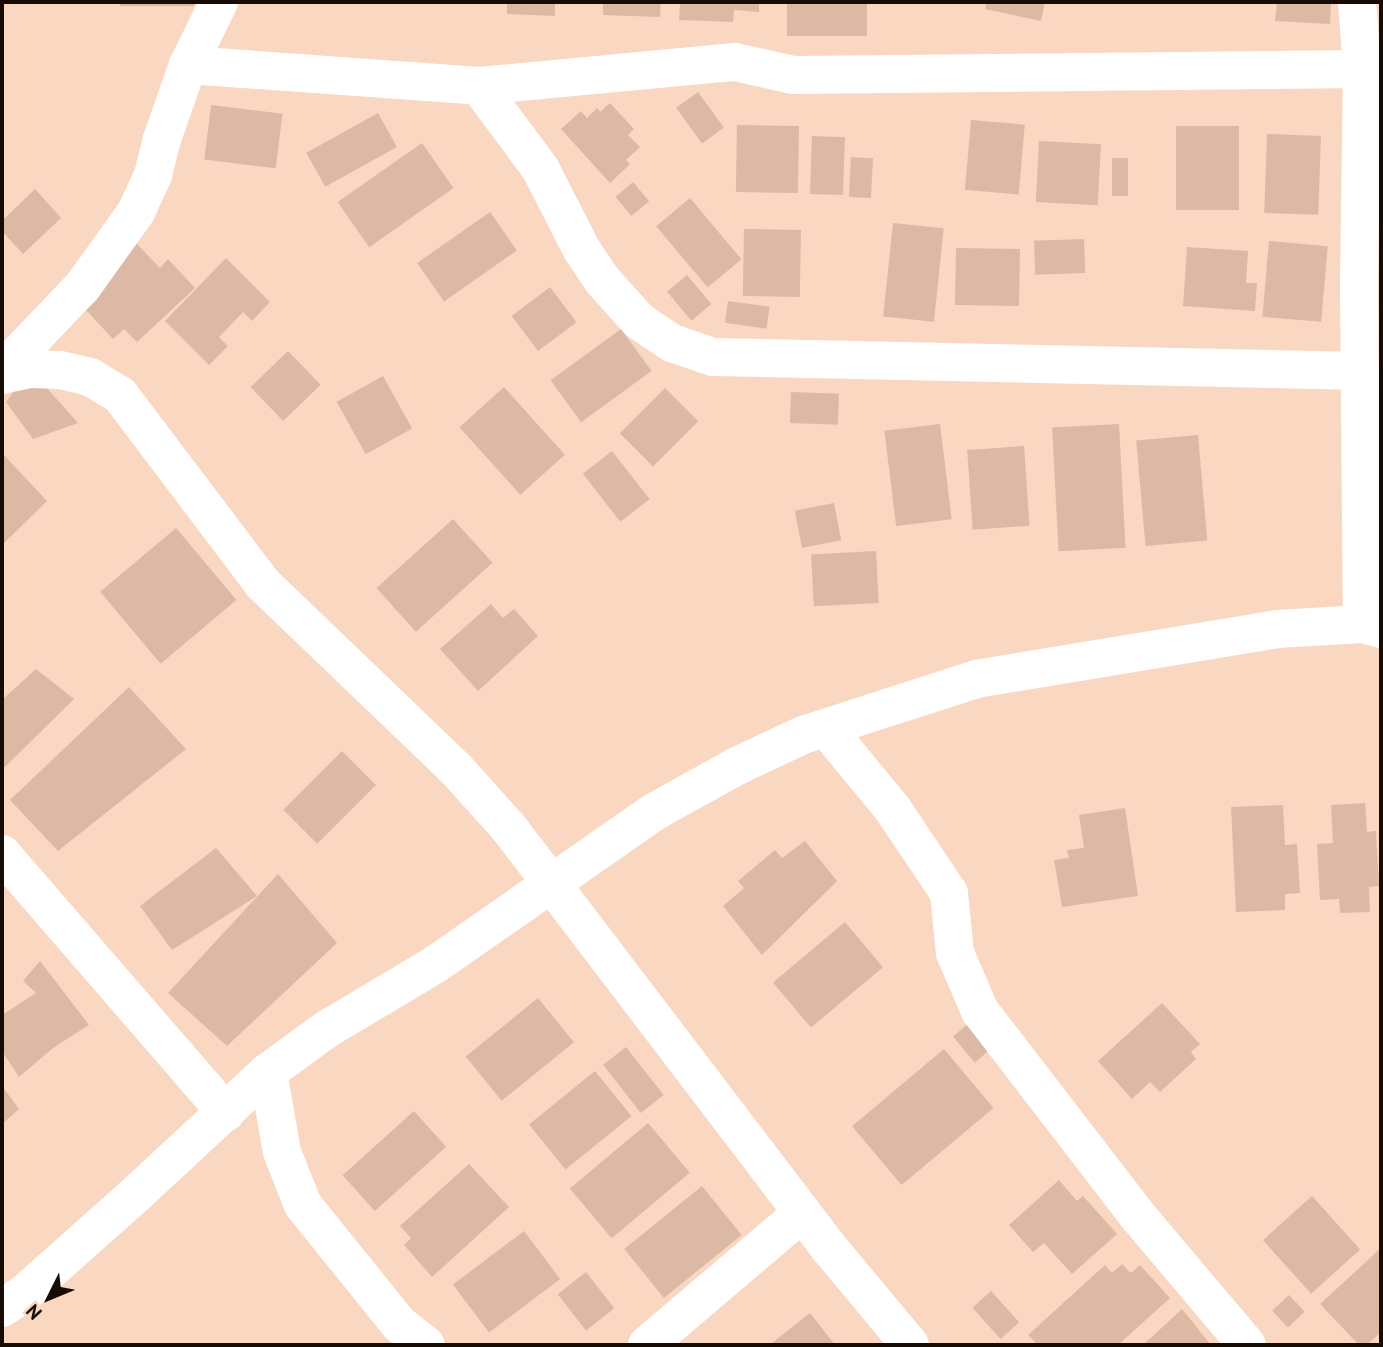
<!DOCTYPE html>
<html>
<head>
<meta charset="utf-8">
<style>
  body { margin:0 }
  #map { position:relative; width:1383px; height:1347px; overflow:hidden; background:#fad7c1; font-family:"PT Sans",sans-serif }
  div>[style] { position:absolute }
  .building>* { inset:0; background:#dcb9a4; transform-origin:0 0 }
  .street>* { height:38px; margin:-19px; padding:0 19px; transform-origin:19px; border-radius:19px; background:#fff }
  span { translate:-50% -50%; white-space:nowrap; text-align:center; line-height:1.15; -webkit-text-stroke:5px #fad7c1; paint-order:stroke }
  .frame { position:absolute; inset:0; border:4px solid #170b05; pointer-events:none }
  .north { position:absolute; left:14px; top:1263px; width:70px; height:70px; -webkit-text-stroke:5px #fad7c1; paint-order:stroke; rotate:227deg; font-size:19px; font-weight:700; line-height:28px; text-align:center; color:#170b05 }
  .north::after { content:''; display:block; margin:auto; width:24px; height:32px; background:#170b05; clip-path:polygon(50% 0,100% 100%,50% 72%,0 100%) }
</style>
</head>
<body>
<div id="map">
  <div class="building">
    <div style="left:120px;top:2px;width:74px;height:4px"></div>
    <div style="clip-path:polygon(507px 2px,555px 2px,555px 16px,507px 14px)"></div>
    <div style="clip-path:polygon(603px 2px,661px 2px,660px 17px,603px 15px)"></div>
    <div style="clip-path:polygon(680px 2px,759px 2px,759px 12px,734px 10px,733px 22px,679px 20px)"></div>
    <div style="left:787px;top:2px;width:80px;height:34px"></div>
    <div style="clip-path:polygon(987px 2px,1045px 2px,1041px 21px,985px 9px)"></div>
    <div style="clip-path:polygon(1277px 2px,1331px 2px,1330px 24px,1275px 21px)"></div>
    <div style="left:698px;top:92px;width:44px;height:27px;rotate:54deg"></div>
    <div style="clip-path:polygon(610px 103px,634px 129px,628px 135px,640px 147px,626px 160px,630px 164px,610px 183px,561px 129px,581px 111px,587px 118px,597px 108px,600px 112px)"></div>
    <div style="left:211px;top:105px;width:72px;height:55px;rotate:7deg"></div>
    <div style="left:378px;top:113px;width:39px;height:82px;rotate:61deg"></div>
    <div style="left:971px;top:120px;width:54px;height:70px;rotate:5deg"></div>
    <div style="left:737px;top:125px;width:62px;height:67px;rotate:1deg"></div>
    <div style="left:1176px;top:126px;width:63px;height:84px"></div>
    <div style="left:1267px;top:134px;width:54px;height:79px;rotate:2deg"></div>
    <div style="left:812px;top:136px;width:33px;height:58px;rotate:2deg"></div>
    <div style="left:1039px;top:141px;width:62px;height:61px;rotate:3deg"></div>
    <div style="left:422px;top:143px;width:55px;height:103px;rotate:55deg"></div>
    <div style="left:851px;top:157px;width:22px;height:40px;rotate:3deg"></div>
    <div style="left:1112px;top:158px;width:16px;height:38px"></div>
    <div style="left:633px;top:182px;width:25px;height:23px;rotate:50deg"></div>
    <div style="clip-path:polygon(35px 189px,61px 218px,23px 254px,2px 231px,2px 221px)"></div>
    <div style="left:690px;top:198px;width:80px;height:44px;rotate:50deg"></div>
    <div style="left:490px;top:212px;width:47px;height:89px;rotate:55deg"></div>
    <div style="left:893px;top:223px;width:51px;height:94px;rotate:6deg"></div>
    <div style="left:744px;top:229px;width:57px;height:67px;rotate:1deg"></div>
    <div style="left:1084px;top:239px;width:34px;height:50px;rotate:88deg"></div>
    <div style="left:1269px;top:241px;width:59px;height:76px;rotate:5deg"></div>
    <div style="clip-path:polygon(135px 242px,160px 268px,168px 259px,195px 288px,137px 342px,124px 329px,113px 339px,86px 310px,97px 300px,86px 288px)"></div>
    <div style="clip-path:polygon(1187px 247px,1248px 251px,1246px 283px,1257px 283px,1255px 311px,1183px 306px)"></div>
    <div style="left:956px;top:248px;width:64px;height:57px;rotate:1deg"></div>
    <div style="clip-path:polygon(226px 258px,270px 302px,252px 321px,243px 312px,219px 337px,228px 346px,209px 365px,165px 321px)"></div>
    <div style="left:687px;top:275px;width:38px;height:26px;rotate:50deg"></div>
    <div style="left:550px;top:287px;width:44px;height:48px;rotate:53deg"></div>
    <div style="left:728px;top:301px;width:42px;height:22px;rotate:8deg"></div>
    <div style="left:621px;top:329px;width:52px;height:87px;rotate:54deg"></div>
    <div style="left:288px;top:351px;width:47px;height:52px;rotate:46deg"></div>
    <div style="clip-path:polygon(30px 369px,78px 423px,33px 439px,6px 402px)"></div>
    <div style="left:383px;top:376px;width:60px;height:53px;rotate:61deg"></div>
    <div style="left:504px;top:387px;width:91px;height:60px;rotate:48deg"></div>
    <div style="left:665px;top:388px;width:47px;height:64px;rotate:45deg"></div>
    <div style="left:791px;top:392px;width:48px;height:31px;rotate:2deg"></div>
    <div style="left:940px;top:424px;width:96px;height:56px;rotate:83deg"></div>
    <div style="left:1119px;top:424px;width:124px;height:67px;rotate:87deg"></div>
    <div style="left:1198px;top:435px;width:106px;height:62px;rotate:85deg"></div>
    <div style="left:1024px;top:446px;width:80px;height:57px;rotate:86deg"></div>
    <div style="left:612px;top:451px;width:61px;height:37px;rotate:52deg"></div>
    <div style="clip-path:polygon(2px 453px,47px 501px,2px 545px)"></div>
    <div style="left:834px;top:503px;width:38px;height:40px;rotate:79deg"></div>
    <div style="left:453px;top:519px;width:59px;height:103px;rotate:48deg"></div>
    <div style="left:176px;top:528px;width:94px;height:99px;rotate:50deg"></div>
    <div style="left:876px;top:551px;width:52px;height:65px;rotate:87deg"></div>
    <div style="clip-path:polygon(491px 604px,503px 618px,514px 609px,538px 636px,478px 691px,440px 649px)"></div>
    <div style="clip-path:polygon(36px 669px,74px 699px,5px 767px,2px 763px,2px 700px)"></div>
    <div style="clip-path:polygon(129px 687px,186px 749px,58px 851px,10px 800px)"></div>
    <div style="left:342px;top:751px;width:48px;height:83px;rotate:45deg"></div>
    <div style="clip-path:polygon(1365px 803px,1367px 832px,1376px 831px,1379px 886px,1369px 887px,1370px 912px,1340px 913px,1339px 899px,1320px 900px,1317px 844px,1333px 843px,1331px 805px)"></div>
    <div style="clip-path:polygon(1283px 805px,1285px 845px,1297px 844px,1300px 893px,1285px 894px,1285px 910px,1236px 912px,1231px 807px)"></div>
    <div style="clip-path:polygon(1125px 808px,1138px 896px,1062px 907px,1054px 860px,1069px 858px,1067px 850px,1084px 848px,1079px 815px)"></div>
    <div style="clip-path:polygon(805px 841px,837px 881px,762px 955px,723px 906px,744px 888px,738px 881px,775px 850px,782px 858px)"></div>
    <div style="clip-path:polygon(216px 848px,257px 896px,172px 950px,140px 906px)"></div>
    <div style="clip-path:polygon(278px 874px,337px 943px,227px 1046px,168px 993px)"></div>
    <div style="left:845px;top:922px;width:59px;height:94px;rotate:50deg"></div>
    <div style="clip-path:polygon(40px 961px,89px 1025px,53px 1048px,19px 1077px,2px 1051px,2px 1015px,36px 993px,23px 981px)"></div>
    <div style="left:538px;top:998px;width:57px;height:93px;rotate:51deg"></div>
    <div style="clip-path:polygon(1162px 1003px,1200px 1044px,1191px 1052px,1196px 1059px,1160px 1092px,1150px 1082px,1132px 1099px,1098px 1061px)"></div>
    <div style="left:969px;top:1023px;width:34px;height:21px;rotate:50deg"></div>
    <div style="left:626px;top:1047px;width:61px;height:29px;rotate:52deg"></div>
    <div style="left:944px;top:1049px;width:77px;height:120px;rotate:50deg"></div>
    <div style="left:595px;top:1071px;width:58px;height:85px;rotate:51deg"></div>
    <div style="clip-path:polygon(2px 1086px,19px 1109px,2px 1124px)"></div>
    <div style="left:414px;top:1111px;width:48px;height:96px;rotate:48deg"></div>
    <div style="left:648px;top:1123px;width:65px;height:102px;rotate:50deg"></div>
    <div style="clip-path:polygon(469px 1164px,509px 1207px,432px 1277px,404px 1245px,411px 1238px,400px 1226px)"></div>
    <div style="clip-path:polygon(1059px 1180px,1077px 1201px,1083px 1196px,1117px 1234px,1072px 1274px,1044px 1243px,1033px 1252px,1009px 1225px)"></div>
    <div style="left:702px;top:1186px;width:63px;height:100px;rotate:51deg"></div>
    <div style="left:1312px;top:1196px;width:72px;height:66px;rotate:48deg"></div>
    <div style="left:524px;top:1231px;width:60px;height:89px;rotate:53deg"></div>
    <div style="clip-path:polygon(1381px 1248px,1381px 1332px,1367px 1345px,1359px 1345px,1320px 1304px)"></div>
    <div style="clip-path:polygon(1122px 1264px,1131px 1273px,1140px 1265px,1170px 1298px,1118px 1345px,1038px 1345px,1028px 1335px,1105px 1265px,1112px 1273px)"></div>
    <div style="left:586px;top:1272px;width:46px;height:36px;rotate:52deg"></div>
    <div style="left:991px;top:1291px;width:42px;height:25px;rotate:48deg"></div>
    <div style="left:1289px;top:1295px;width:23px;height:23px;rotate:47deg"></div>
    <div style="clip-path:polygon(1182px 1309px,1211px 1345px,1143px 1345px)"></div>
    <div style="clip-path:polygon(810px 1313px,835px 1345px,774px 1345px,772px 1343px)"></div>
  </div>
  <div class="street">
    <div style="left:1357px;top:2px;width:67px;rotate:85.7deg"></div>
    <div style="left:1362px;top:69px;width:219px;rotate:90.8deg"></div>
    <div style="left:1359px;top:288px;width:336px;rotate:89.5deg"></div>
    <div style="left:188px;top:65px;width:292px;rotate:4.1deg"></div>
    <div style="left:479px;top:86px;width:257px;rotate:-5.4deg"></div>
    <div style="left:735px;top:62px;width:59px;rotate:12.6deg"></div>
    <div style="left:793px;top:75px;width:569px;rotate:-0.6deg"></div>
    <div style="left:479px;top:86px;width:102px;rotate:53.4deg"></div>
    <div style="left:540px;top:168px;width:92px;rotate:62.9deg"></div>
    <div style="left:582px;top:250px;width:36px;rotate:56deg"></div>
    <div style="left:602px;top:280px;width:55px;rotate:47.9deg"></div>
    <div style="left:639px;top:321px;width:40px;rotate:34deg"></div>
    <div style="left:672px;top:343px;width:43px;rotate:18.9deg"></div>
    <div style="left:713px;top:357px;width:647px;rotate:1.24deg"></div>
    <div style="left:2px;top:371px;width:117px;rotate:-46.4deg"></div>
    <div style="left:83px;top:286px;width:91px;rotate:-54.4deg"></div>
    <div style="left:136px;top:212px;width:41px;rotate:-65.3deg"></div>
    <div style="left:153px;top:175px;width:34px;rotate:-76deg"></div>
    <div style="left:161px;top:142px;width:82px;rotate:-70.7deg"></div>
    <div style="left:188px;top:65px;width:70px;rotate:-63.8deg"></div>
    <div style="left:2px;top:375px;width:29px;rotate:-12deg"></div>
    <div style="left:30px;top:369px;width:30px;rotate:2deg"></div>
    <div style="left:60px;top:370px;width:31px;rotate:13deg"></div>
    <div style="left:90px;top:377px;width:35px;rotate:31deg"></div>
    <div style="left:120px;top:395px;width:236px;rotate:52.9deg"></div>
    <div style="left:262px;top:583px;width:269px;rotate:43.8deg"></div>
    <div style="left:456px;top:769px;width:79px;rotate:48.1deg"></div>
    <div style="left:509px;top:828px;width:529px;rotate:52.68deg"></div>
    <div style="left:830px;top:1249px;width:125px;rotate:50.2deg"></div>
    <div style="left:826px;top:728px;width:104px;rotate:50.5deg"></div>
    <div style="left:892px;top:808px;width:102px;rotate:56.2deg"></div>
    <div style="left:949px;top:893px;width:60px;rotate:84.3deg"></div>
    <div style="left:955px;top:953px;width:63px;rotate:66.7deg"></div>
    <div style="left:980px;top:1011px;width:257px;rotate:52.4deg"></div>
    <div style="left:1137px;top:1215px;width:170px;rotate:49.8deg"></div>
    <div style="left:2px;top:854px;width:342px;rotate:49.1deg"></div>
    <div style="left:268px;top:1072px;width:81px;rotate:80.1deg"></div>
    <div style="left:282px;top:1152px;width:57px;rotate:68.4deg"></div>
    <div style="left:303px;top:1205px;width:153px;rotate:51.1deg"></div>
    <div style="left:399px;top:1324px;width:34px;rotate:38deg"></div>
    <div style="left:2px;top:1308px;width:27px;rotate:-33deg"></div>
    <div style="left:25px;top:1293px;width:147px;rotate:-41.7deg"></div>
    <div style="left:135px;top:1195px;width:181px;rotate:-42.8deg"></div>
    <div style="left:268px;top:1072px;width:73px;rotate:-36.1deg"></div>
    <div style="left:327px;top:1029px;width:127px;rotate:-30.8deg"></div>
    <div style="left:436px;top:964px;width:266px;rotate:-34.9deg"></div>
    <div style="left:654px;top:812px;width:95px;rotate:-29deg"></div>
    <div style="left:737px;top:766px;width:73px;rotate:-25.2deg"></div>
    <div style="left:803px;top:735px;width:182px;rotate:-17.9deg"></div>
    <div style="left:976px;top:679px;width:305px;rotate:-9.4deg"></div>
    <div style="left:1277px;top:629px;width:85px;rotate:-3.4deg"></div>
    <div style="left:1362px;top:624px;width:20px;rotate:15deg"></div>
    <div style="left:647px;top:1345px;width:204px;rotate:-40.4deg"></div>
  </div>
  <div class="frame"></div>
  <div class="north">N</div>
</div>
</body>
</html>
